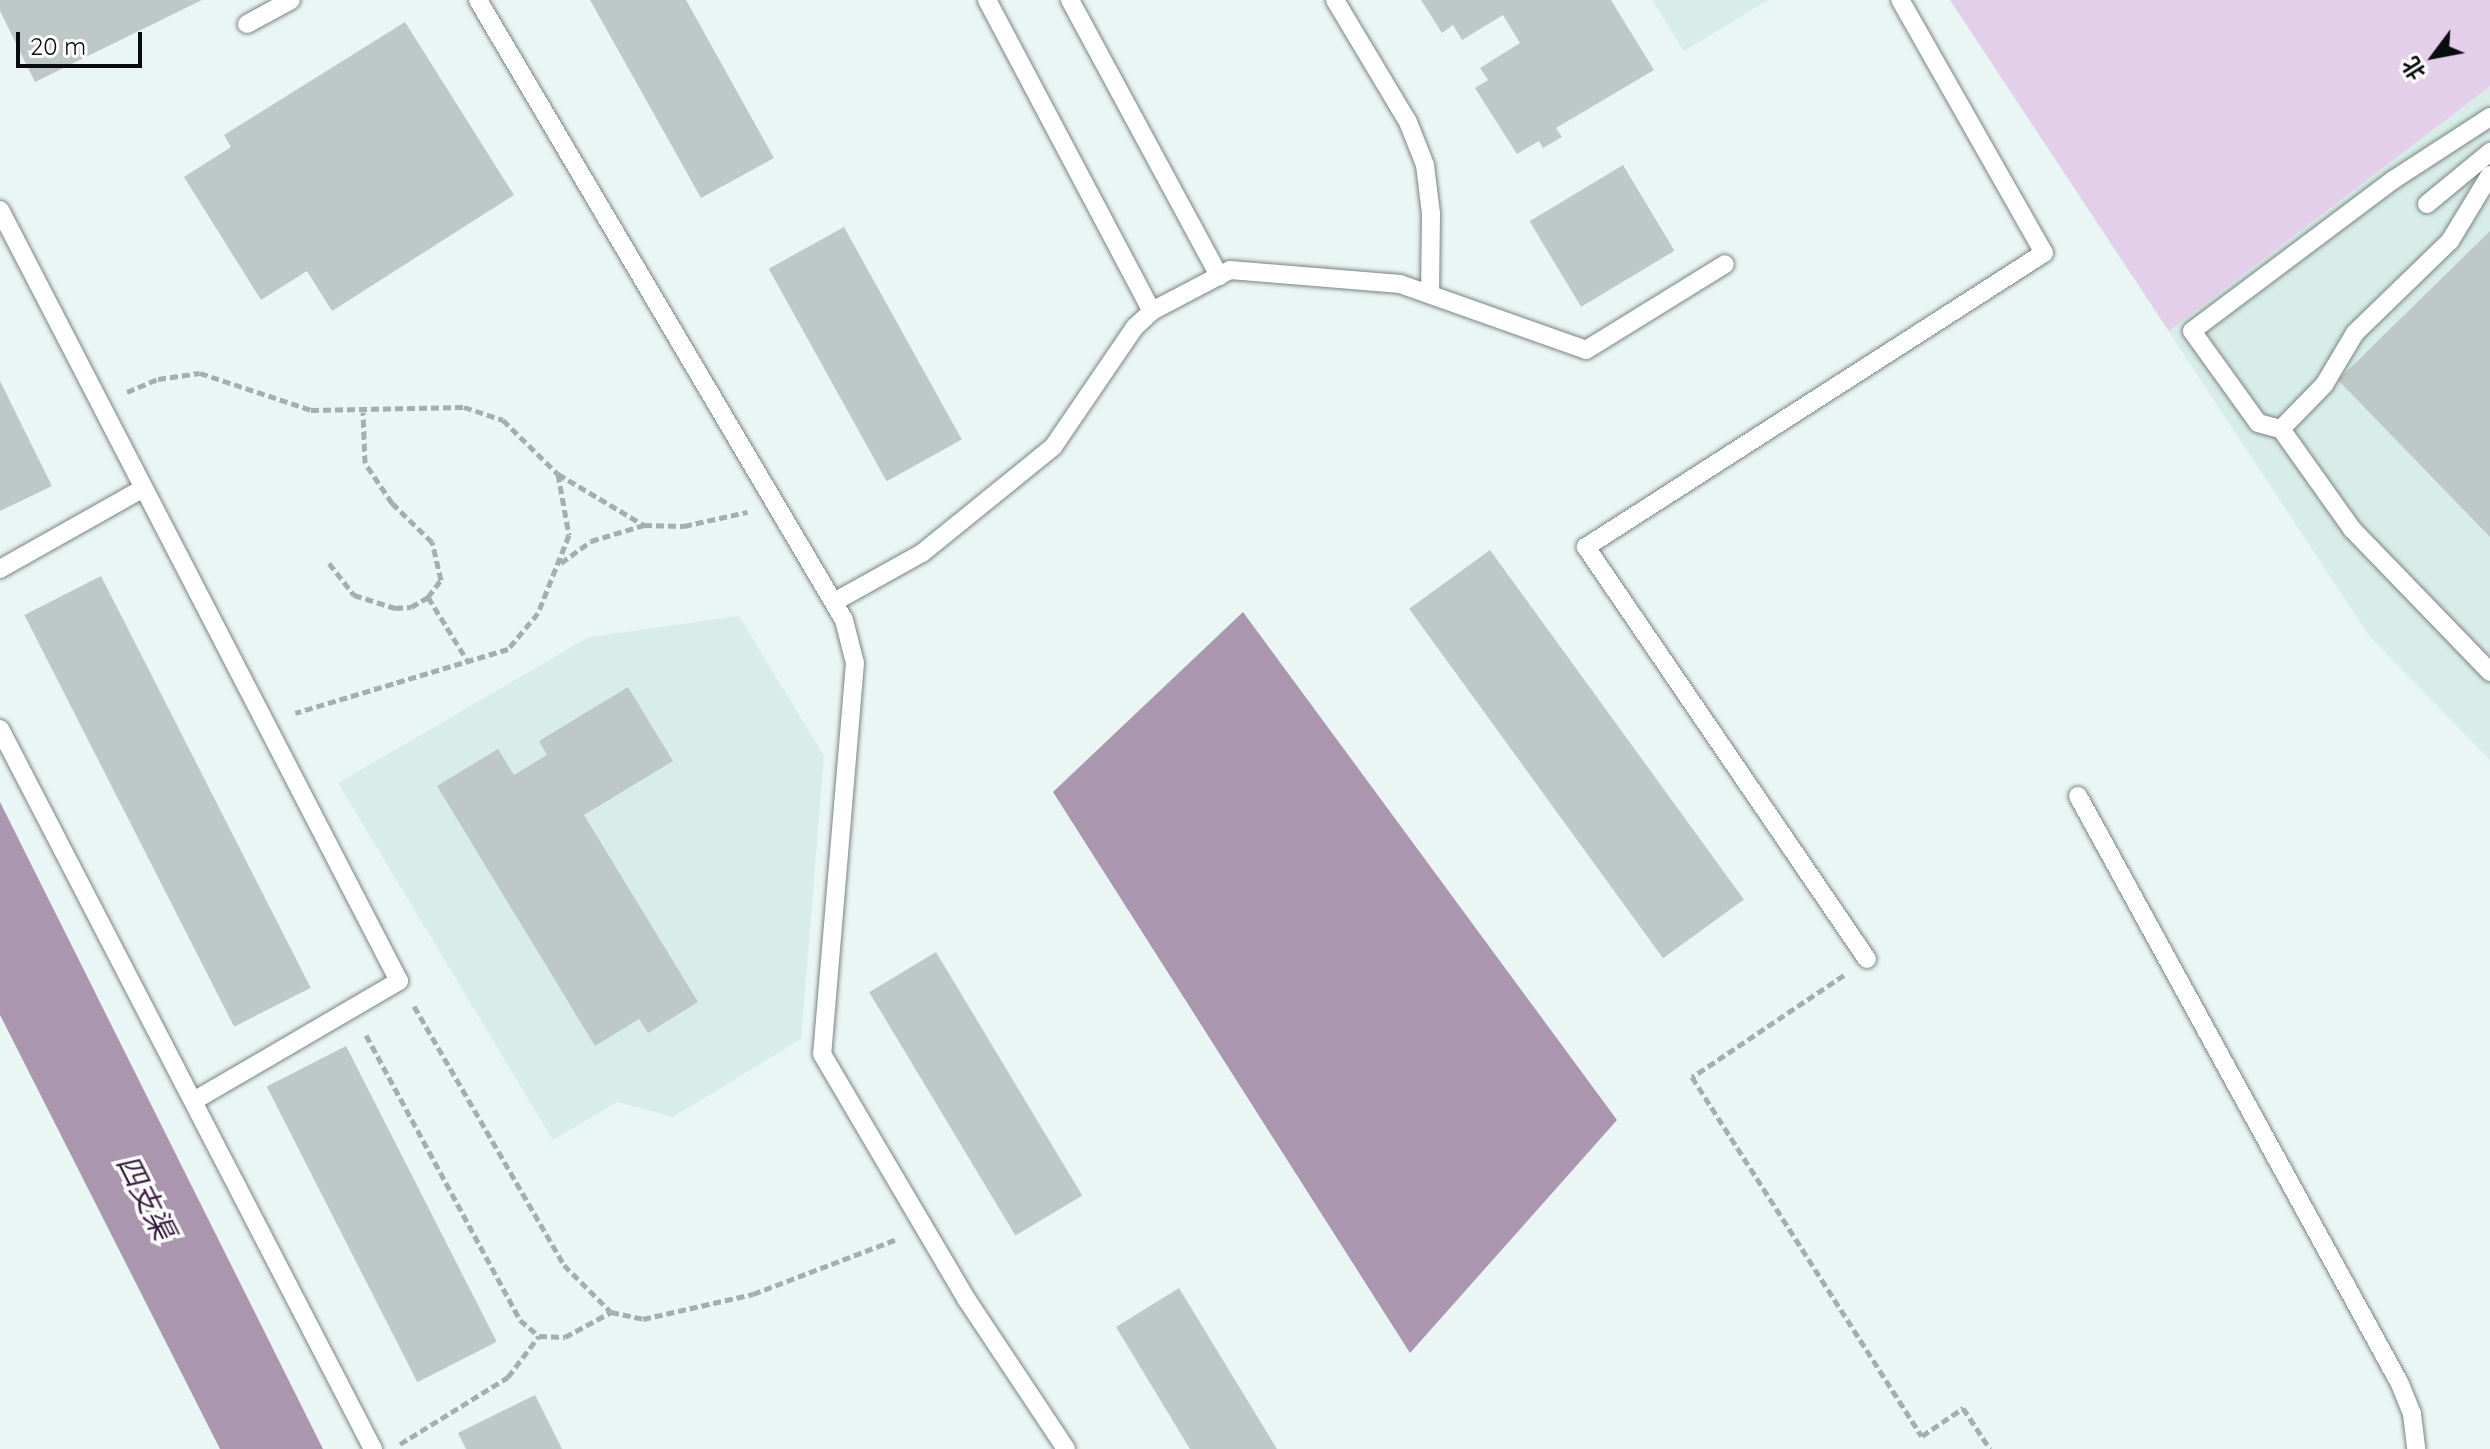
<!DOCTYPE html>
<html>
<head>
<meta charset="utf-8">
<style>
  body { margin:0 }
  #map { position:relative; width:2490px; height:1449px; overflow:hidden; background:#eaf6f3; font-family:Quicksand,"Noto Sans SC",sans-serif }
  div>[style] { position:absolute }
  .built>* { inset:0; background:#d8ede8 }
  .green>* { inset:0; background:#e3cfe9 }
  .water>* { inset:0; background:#aa96af }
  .building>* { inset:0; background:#bec9c7; transform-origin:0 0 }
  .path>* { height:5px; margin-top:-2.5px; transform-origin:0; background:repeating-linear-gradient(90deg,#a4aeac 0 8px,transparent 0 12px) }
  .roads { filter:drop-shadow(0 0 2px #7a8482) drop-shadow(0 0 2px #7a8482) }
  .lane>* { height:18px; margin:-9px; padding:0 9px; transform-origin:9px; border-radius:9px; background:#fff }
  span { translate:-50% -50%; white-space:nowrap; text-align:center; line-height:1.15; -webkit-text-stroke:7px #fff; paint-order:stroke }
  .water-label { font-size:30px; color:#381c40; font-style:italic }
  .north { position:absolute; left:2394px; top:16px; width:80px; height:80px; -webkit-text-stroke:6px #fff; paint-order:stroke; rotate:238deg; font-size:22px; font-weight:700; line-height:32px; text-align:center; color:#0a0d0d }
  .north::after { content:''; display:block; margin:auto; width:28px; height:36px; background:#0a0d0d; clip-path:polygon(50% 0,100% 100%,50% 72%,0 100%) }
  .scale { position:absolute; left:16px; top:32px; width:126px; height:36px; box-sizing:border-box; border:4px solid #0a0d0d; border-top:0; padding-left:10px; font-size:24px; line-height:28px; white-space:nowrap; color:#0a0d0d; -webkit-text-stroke:6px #fff; paint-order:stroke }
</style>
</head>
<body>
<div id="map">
  <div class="built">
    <div style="clip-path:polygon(1652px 0,1768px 0,1684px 51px)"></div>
    <div style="clip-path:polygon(1950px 0,2490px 0,2490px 760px,2370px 637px)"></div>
    <div style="clip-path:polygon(739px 616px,824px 756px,801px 1039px,673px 1117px,617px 1102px,553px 1140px,338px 783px,589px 637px)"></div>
  </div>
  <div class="green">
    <div style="clip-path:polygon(1950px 0,2490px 0,2490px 86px,2169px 331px)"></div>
  </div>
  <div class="water">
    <div style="clip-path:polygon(1243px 612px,1617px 1120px,1410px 1353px,1053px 792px)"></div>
    <div style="clip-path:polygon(0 802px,323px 1449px,220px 1449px,0 1015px)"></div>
  </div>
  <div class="building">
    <div style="clip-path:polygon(0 0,202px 0,35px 82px,0 11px)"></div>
    <div style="clip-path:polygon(590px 0,686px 0,774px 158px,701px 198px)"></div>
    <div style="clip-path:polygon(1421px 0,1611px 0,1654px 70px,1556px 128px,1562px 137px,1543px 148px,1539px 141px,1517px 154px,1475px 88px,1488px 80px,1480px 68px,1520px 43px,1503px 15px,1462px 40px,1453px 25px,1442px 33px)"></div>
    <div style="clip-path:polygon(405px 22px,514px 195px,332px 311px,307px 271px,261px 300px,184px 177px,231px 147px,224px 135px)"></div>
    <div style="left:1623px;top:165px;width:100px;height:109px;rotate:59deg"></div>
    <div style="left:844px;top:227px;width:243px;height:86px;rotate:61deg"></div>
    <div style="clip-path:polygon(2490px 231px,2490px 537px,2338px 380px)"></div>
    <div style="clip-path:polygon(0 381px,52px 486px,0 511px)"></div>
    <div style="left:1490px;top:550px;width:432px;height:100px;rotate:54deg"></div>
    <div style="left:101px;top:576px;width:462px;height:86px;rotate:63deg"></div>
    <div style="clip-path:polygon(628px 687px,673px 761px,584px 815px,698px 1002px,648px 1033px,639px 1019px,595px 1046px,437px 786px,498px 749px,514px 775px,547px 755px,539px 741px)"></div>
    <div style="left:936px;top:952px;width:284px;height:78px;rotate:59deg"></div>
    <div style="left:346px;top:1046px;width:332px;height:89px;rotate:63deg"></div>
    <div style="clip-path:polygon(1179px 1288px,1277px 1449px,1190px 1449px,1116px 1327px)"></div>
    <div style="clip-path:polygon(535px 1395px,562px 1449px,466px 1449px,458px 1433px)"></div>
  </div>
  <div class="path">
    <div style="left:127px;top:392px;width:34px;rotate:-23deg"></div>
    <div style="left:158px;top:379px;width:42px;rotate:-8.1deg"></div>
    <div style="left:200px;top:373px;width:117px;rotate:18.4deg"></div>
    <div style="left:311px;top:410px;width:153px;rotate:-1.1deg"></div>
    <div style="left:464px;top:407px;width:41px;rotate:18.4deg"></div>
    <div style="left:503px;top:420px;width:77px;rotate:44.5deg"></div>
    <div style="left:558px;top:474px;width:62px;rotate:79.8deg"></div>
    <div style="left:569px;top:535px;width:84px;rotate:111.7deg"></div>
    <div style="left:538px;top:613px;width:47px;rotate:129.8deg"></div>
    <div style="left:508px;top:649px;width:222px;rotate:163.3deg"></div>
    <div style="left:558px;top:474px;width:100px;rotate:30.7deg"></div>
    <div style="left:644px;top:525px;width:40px;rotate:1.4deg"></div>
    <div style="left:684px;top:526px;width:65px;rotate:-12.5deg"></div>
    <div style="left:329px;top:563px;width:41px;rotate:52deg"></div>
    <div style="left:354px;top:595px;width:43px;rotate:17.6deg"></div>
    <div style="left:395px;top:608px;width:16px;rotate:-4deg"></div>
    <div style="left:411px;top:607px;width:20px;rotate:-30deg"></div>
    <div style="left:428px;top:597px;width:21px;rotate:-53deg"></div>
    <div style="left:441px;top:580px;width:39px;rotate:-103deg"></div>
    <div style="left:432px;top:542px;width:56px;rotate:-135.7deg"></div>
    <div style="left:392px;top:503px;width:48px;rotate:-124deg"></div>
    <div style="left:365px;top:463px;width:51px;rotate:-92.2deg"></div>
    <div style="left:561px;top:563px;width:37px;rotate:-36deg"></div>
    <div style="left:591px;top:541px;width:55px;rotate:-16.8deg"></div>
    <div style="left:428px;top:597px;width:78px;rotate:58.2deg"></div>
    <div style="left:1844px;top:975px;width:183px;rotate:146.1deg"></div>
    <div style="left:1692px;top:1077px;width:426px;rotate:57.4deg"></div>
    <div style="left:1922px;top:1436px;width:50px;rotate:-34.3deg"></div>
    <div style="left:1963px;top:1408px;width:49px;rotate:56.6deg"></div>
    <div style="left:414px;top:1006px;width:299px;rotate:59.9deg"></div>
    <div style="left:564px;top:1265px;width:66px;rotate:45deg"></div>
    <div style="left:611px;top:1312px;width:33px;rotate:12deg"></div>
    <div style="left:643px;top:1319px;width:113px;rotate:-12.8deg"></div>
    <div style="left:753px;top:1294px;width:154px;rotate:-20.9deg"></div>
    <div style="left:366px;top:1035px;width:324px;rotate:61.6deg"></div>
    <div style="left:520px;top:1320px;width:25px;rotate:40deg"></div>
    <div style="left:539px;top:1336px;width:26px;rotate:2deg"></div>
    <div style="left:565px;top:1337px;width:52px;rotate:-28.5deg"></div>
    <div style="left:400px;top:1444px;width:127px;rotate:-31.8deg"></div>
    <div style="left:508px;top:1377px;width:51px;rotate:-52.9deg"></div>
  </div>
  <div class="roads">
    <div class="lane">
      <div style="left:478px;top:0;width:720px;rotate:59.45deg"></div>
      <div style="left:844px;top:620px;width:44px;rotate:75.7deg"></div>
      <div style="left:855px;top:663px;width:392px;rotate:94.8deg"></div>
      <div style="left:822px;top:1054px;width:286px;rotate:59.5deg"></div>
      <div style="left:967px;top:1300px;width:179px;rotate:56.4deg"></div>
      <div style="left:987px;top:0;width:352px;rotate:62.1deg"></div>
      <div style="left:1070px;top:0;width:314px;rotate:61.6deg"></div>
      <div style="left:1335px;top:0;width:142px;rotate:59.1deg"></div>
      <div style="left:1408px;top:122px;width:46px;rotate:68.4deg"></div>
      <div style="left:1425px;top:165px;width:49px;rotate:83deg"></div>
      <div style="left:1431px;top:214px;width:79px;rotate:90.7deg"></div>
      <div style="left:247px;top:24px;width:50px;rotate:-28.6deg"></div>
      <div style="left:2490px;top:117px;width:116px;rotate:147deg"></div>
      <div style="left:2393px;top:180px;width:251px;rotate:143.1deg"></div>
      <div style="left:2192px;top:331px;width:113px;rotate:54.3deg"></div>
      <div style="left:2258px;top:423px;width:24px;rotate:15deg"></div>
      <div style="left:2281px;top:429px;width:123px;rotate:54.6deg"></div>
      <div style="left:2352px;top:529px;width:199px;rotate:46deg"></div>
      <div style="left:2427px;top:204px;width:82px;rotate:-39.5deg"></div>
      <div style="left:0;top:210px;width:868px;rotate:62.64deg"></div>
      <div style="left:399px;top:981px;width:238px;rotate:149.7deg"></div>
      <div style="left:2281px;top:429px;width:62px;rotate:-45.7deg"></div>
      <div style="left:2324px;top:385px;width:61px;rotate:-59.2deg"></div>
      <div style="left:2355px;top:333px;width:132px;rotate:-44.1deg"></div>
      <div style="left:2450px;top:241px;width:77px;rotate:-58.8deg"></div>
      <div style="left:0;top:569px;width:165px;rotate:-29.4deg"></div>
      <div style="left:834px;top:602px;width:101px;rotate:-29.1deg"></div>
      <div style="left:922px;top:553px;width:169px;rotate:-39deg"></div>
      <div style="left:1053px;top:447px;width:145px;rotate:-55.7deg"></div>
      <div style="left:1135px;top:327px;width:23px;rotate:-43deg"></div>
      <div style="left:1152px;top:311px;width:88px;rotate:-27.7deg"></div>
      <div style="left:1230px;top:270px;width:171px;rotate:4.7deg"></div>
      <div style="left:1400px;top:284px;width:197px;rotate:19.5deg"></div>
      <div style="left:1586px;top:350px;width:163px;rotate:-31.7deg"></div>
      <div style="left:0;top:729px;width:811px;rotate:62.61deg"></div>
      <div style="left:2078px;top:796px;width:670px;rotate:61.29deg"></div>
      <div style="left:2400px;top:1384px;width:32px;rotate:68deg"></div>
      <div style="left:2412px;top:1414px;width:35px;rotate:83deg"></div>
      <div style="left:1867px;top:959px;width:499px;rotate:-124.3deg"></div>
      <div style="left:1586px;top:547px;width:544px;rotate:-32.7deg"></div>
      <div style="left:2044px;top:253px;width:291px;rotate:-119.6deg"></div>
    </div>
  </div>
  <div class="water-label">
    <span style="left:146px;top:1197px;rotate:63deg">四支渠</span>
  </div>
  <div class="north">北</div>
  <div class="scale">20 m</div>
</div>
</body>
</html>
